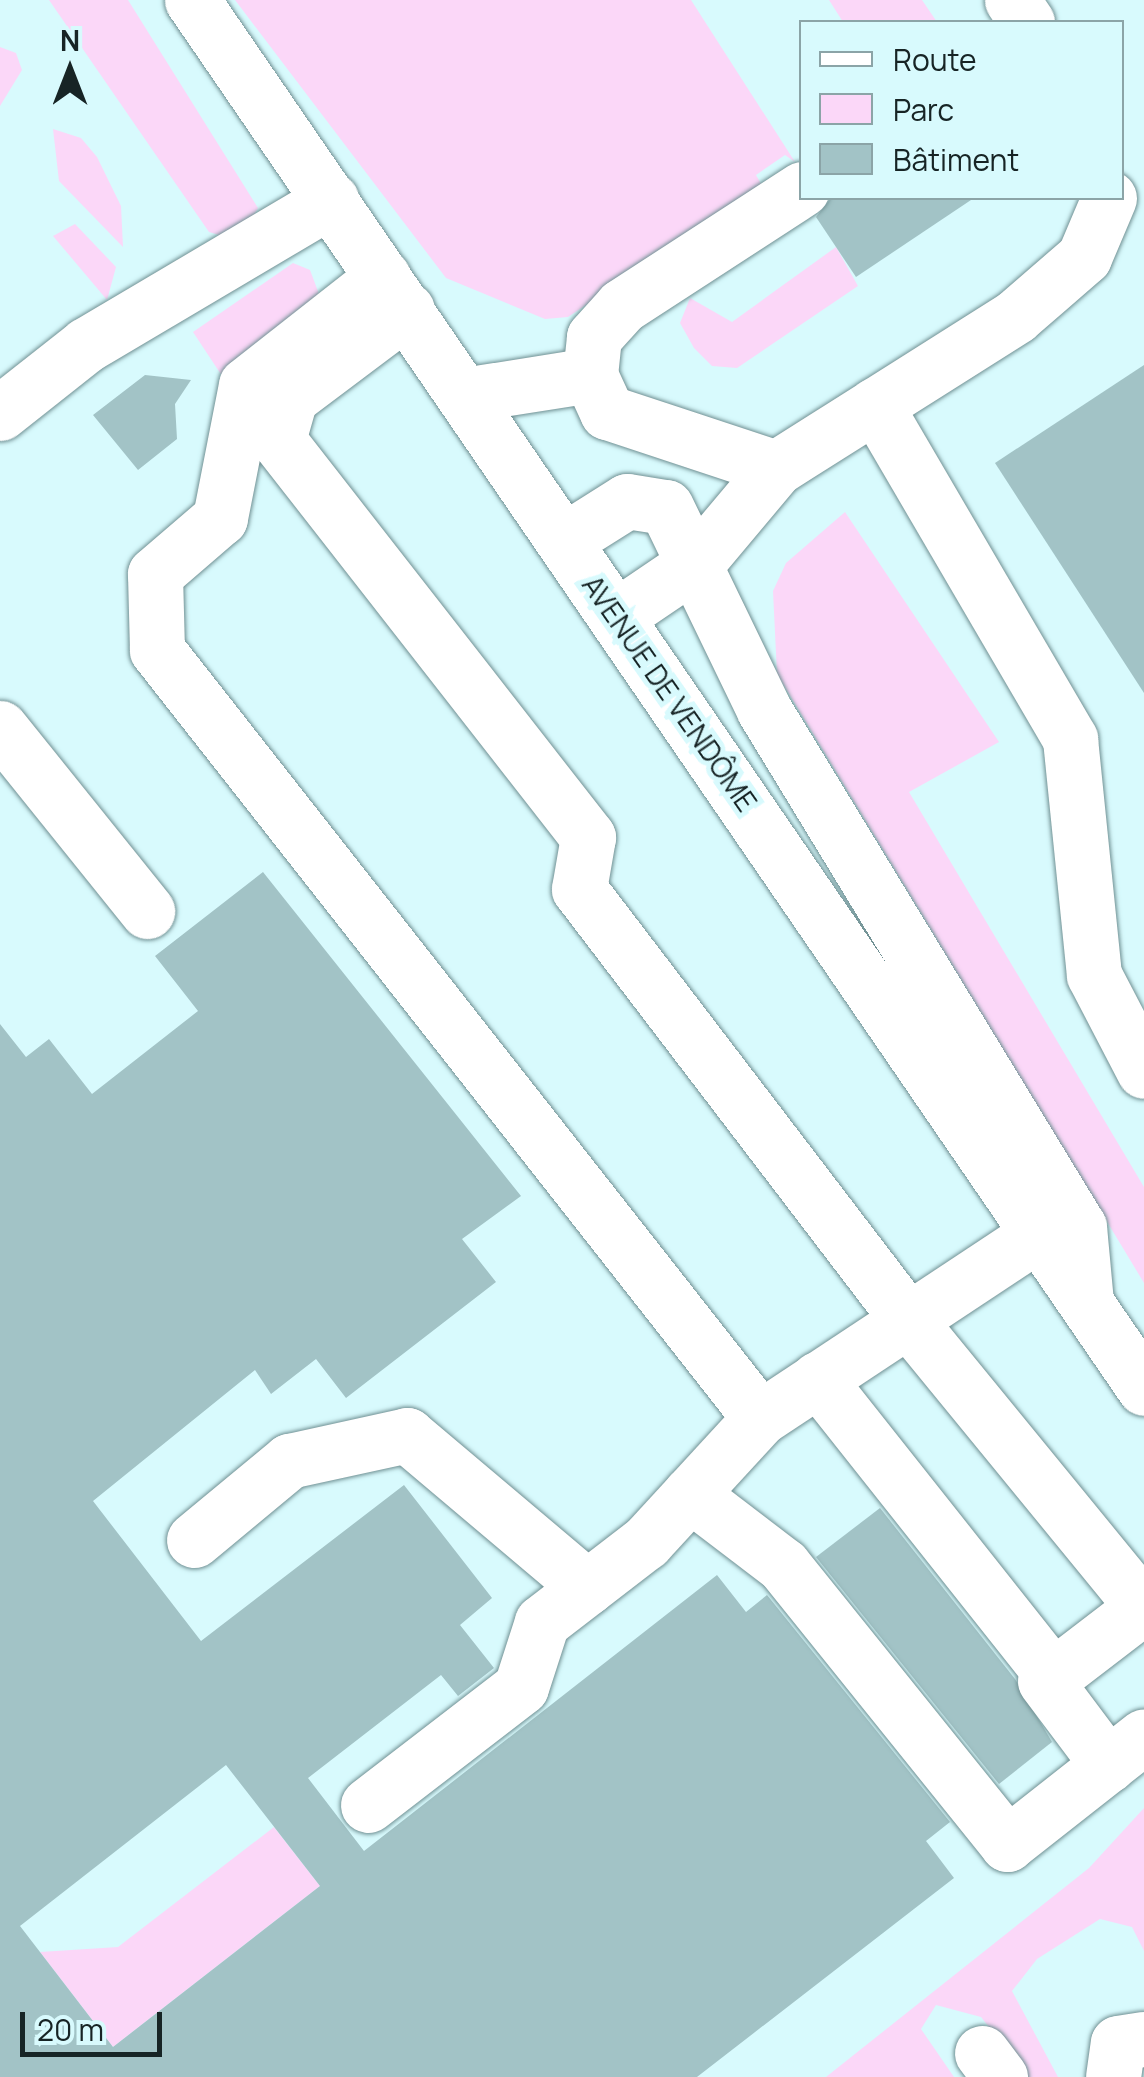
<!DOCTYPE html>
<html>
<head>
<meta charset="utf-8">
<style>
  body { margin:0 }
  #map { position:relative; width:1144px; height:2077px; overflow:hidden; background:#d8fafd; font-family:Manrope,sans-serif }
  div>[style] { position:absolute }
  .green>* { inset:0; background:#fbd7f8 }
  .building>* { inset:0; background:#a2c3c6 }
  .roads { filter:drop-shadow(0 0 2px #709093) drop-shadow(0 0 2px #709093) }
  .minor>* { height:55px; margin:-27.5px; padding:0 27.5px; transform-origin:27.5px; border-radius:27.5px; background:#fff }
  .major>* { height:55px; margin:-27.5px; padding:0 27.5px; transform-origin:27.5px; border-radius:27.5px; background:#fff }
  span { translate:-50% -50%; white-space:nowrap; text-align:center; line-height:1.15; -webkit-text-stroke:10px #d8fafd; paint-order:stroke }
  .street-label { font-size:28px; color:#172425 }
  .legend { position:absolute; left:799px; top:20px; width:325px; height:180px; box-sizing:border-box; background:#d8fafd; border:2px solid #8ba4a7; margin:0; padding:12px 18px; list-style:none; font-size:30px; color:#172425 }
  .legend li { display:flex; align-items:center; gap:20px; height:50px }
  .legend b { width:50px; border:2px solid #8ba4a7 }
  .north { position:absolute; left:20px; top:20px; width:100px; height:100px; -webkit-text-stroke:8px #d8fafd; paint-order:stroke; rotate:0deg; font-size:28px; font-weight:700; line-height:40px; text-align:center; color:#172425 }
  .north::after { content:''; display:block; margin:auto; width:35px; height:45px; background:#172425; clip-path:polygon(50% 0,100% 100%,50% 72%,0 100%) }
  .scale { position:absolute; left:20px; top:2012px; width:142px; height:45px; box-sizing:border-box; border:5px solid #172425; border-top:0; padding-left:12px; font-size:30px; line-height:35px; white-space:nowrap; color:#172425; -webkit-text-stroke:8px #d8fafd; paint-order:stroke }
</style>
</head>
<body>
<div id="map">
  <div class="green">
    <div style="clip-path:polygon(49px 0,128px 0,258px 208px,246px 229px,229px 238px,209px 232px)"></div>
    <div style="clip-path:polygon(235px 0,691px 0,795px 162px,785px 155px,756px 175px,763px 187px,568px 317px,545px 319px,446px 278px)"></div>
    <div style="clip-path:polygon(829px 0,922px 0,937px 22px,843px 22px)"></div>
    <div style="clip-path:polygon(0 47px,16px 53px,22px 70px,0 106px)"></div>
    <div style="clip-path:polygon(53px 129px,81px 138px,97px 157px,121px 206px,123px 247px,59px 181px)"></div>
    <div style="clip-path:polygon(75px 224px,116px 267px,107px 300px,53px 236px)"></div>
    <div style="clip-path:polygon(836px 247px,858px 286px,737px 368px,712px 366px,694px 348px,680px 323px,690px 298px,732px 322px)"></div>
    <div style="clip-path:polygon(293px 263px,310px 270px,319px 294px,226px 382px,193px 332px)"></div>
    <div style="clip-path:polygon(845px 512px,999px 742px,909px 792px,1144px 1187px,1144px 1283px,777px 674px,773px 591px,786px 563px)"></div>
    <div style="clip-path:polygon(1144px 1808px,1144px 1951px,1132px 1927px,1100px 1919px,1037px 1959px,1012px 1991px,1058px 2077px,1029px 2077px,981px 2017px,936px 2005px,921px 2029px,954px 2077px,826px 2077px,1089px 1868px)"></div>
    <div style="clip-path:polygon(274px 1827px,320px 1886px,113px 2047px,40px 1952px,118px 1947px)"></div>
  </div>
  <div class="building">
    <div style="clip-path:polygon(831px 198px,974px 198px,856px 277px,816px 217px)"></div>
    <div style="clip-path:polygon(1144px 365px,1144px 693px,995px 463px)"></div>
    <div style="clip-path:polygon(145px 375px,191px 380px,175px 404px,177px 439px,138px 470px,93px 415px)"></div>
    <div style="clip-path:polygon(evenodd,263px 872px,521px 1196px,462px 1239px,496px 1282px,346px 1398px,316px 1359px,271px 1394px,255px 1370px,93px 1501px,201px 1641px,404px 1485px,492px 1598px,460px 1625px,494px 1668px,458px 1696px,441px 1675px,308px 1778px,364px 1851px,717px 1575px,746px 1612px,767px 1595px,950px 1822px,926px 1841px,954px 1878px,697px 2077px,0 2077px,0 1024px,26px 1057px,49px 1039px,92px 1094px,198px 1011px,155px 956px,263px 872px,226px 1765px,320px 1886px,113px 2047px,20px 1926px,226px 1765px)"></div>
    <div style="clip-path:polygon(880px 1508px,1015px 1679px,1052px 1742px,999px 1784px,816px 1557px)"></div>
  </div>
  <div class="roads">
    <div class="minor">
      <div style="left:1012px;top:0;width:27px;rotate:56deg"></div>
      <div style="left:802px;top:189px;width:215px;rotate:147deg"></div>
      <div style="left:622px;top:306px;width:42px;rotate:132.1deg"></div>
      <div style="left:594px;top:337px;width:38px;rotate:96deg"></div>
      <div style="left:590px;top:375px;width:41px;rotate:65.3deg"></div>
      <div style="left:607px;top:412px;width:178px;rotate:18.3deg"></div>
      <div style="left:776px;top:468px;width:284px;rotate:-32.3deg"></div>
      <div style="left:1016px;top:316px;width:90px;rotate:-40.9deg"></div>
      <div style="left:1084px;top:257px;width:64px;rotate:-67deg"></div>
      <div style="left:383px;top:277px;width:174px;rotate:141.8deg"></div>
      <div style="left:246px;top:385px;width:136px;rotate:101.1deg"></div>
      <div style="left:220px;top:518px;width:86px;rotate:139.3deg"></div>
      <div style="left:155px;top:574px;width:76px;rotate:88.5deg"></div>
      <div style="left:157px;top:650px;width:976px;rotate:51.86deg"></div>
      <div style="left:760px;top:1418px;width:336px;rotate:-33.5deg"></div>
      <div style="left:407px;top:310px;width:146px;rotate:143.1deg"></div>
      <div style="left:290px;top:398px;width:44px;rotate:105.9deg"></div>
      <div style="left:278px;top:440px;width:504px;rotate:52.02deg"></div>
      <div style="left:588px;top:837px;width:53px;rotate:99.8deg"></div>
      <div style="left:579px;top:889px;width:542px;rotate:52.64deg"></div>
      <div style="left:908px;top:1320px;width:371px;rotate:50.7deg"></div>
      <div style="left:1143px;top:1607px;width:113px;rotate:142.5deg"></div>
      <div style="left:1053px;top:1676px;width:379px;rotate:-128.4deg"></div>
      <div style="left:464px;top:395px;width:128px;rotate:-9deg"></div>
      <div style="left:875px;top:405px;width:387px;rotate:59.7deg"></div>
      <div style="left:1070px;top:739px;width:237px;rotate:84.2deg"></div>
      <div style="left:1094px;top:975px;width:108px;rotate:62.5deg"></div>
      <div style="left:0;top:413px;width:110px;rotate:-38.3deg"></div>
      <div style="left:86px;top:345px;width:285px;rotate:-30.6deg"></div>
      <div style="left:565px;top:540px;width:73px;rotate:-32.2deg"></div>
      <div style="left:627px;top:501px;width:39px;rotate:9deg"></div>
      <div style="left:666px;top:507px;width:225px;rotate:64.2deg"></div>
      <div style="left:764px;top:710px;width:605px;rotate:58.65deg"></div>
      <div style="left:1079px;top:1227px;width:75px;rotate:84.7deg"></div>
      <div style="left:617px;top:616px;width:98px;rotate:-34.2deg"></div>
      <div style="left:698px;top:561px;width:121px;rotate:-50deg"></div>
      <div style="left:0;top:728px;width:235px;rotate:51.2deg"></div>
      <div style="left:690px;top:1494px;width:117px;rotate:37.4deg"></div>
      <div style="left:783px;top:1565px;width:358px;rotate:51.2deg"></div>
      <div style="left:1007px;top:1844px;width:174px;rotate:-38.2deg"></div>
      <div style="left:194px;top:1540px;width:124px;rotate:-39.7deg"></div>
      <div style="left:289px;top:1461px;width:121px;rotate:-12.4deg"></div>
      <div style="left:407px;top:1435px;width:236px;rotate:40.2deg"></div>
      <div style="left:1053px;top:1676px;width:9px;rotate:148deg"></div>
      <div style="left:1045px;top:1681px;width:105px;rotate:53.1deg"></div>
      <div style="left:368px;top:1805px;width:193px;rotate:-37.6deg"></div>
      <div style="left:521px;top:1687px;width:68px;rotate:-72.1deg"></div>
      <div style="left:542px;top:1622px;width:131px;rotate:-37.6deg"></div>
      <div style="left:646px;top:1542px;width:168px;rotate:-47.4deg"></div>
      <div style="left:982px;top:2053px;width:30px;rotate:53deg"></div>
      <div style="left:1113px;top:2077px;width:34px;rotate:-82deg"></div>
      <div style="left:1118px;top:2043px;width:26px;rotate:-9deg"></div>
    </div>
    <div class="major">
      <div style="left:192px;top:0;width:1683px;rotate:55.55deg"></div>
    </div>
  </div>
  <div class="street-label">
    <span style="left:670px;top:693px;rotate:55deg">AVENUE DE VENDÔME</span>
  </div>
  <ul class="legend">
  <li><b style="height:12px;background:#fff"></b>Route</li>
  <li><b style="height:28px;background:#fbd7f8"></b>Parc</li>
  <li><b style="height:28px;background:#a2c3c6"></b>Bâtiment</li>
  </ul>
  <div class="north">N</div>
  <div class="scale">20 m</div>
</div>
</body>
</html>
